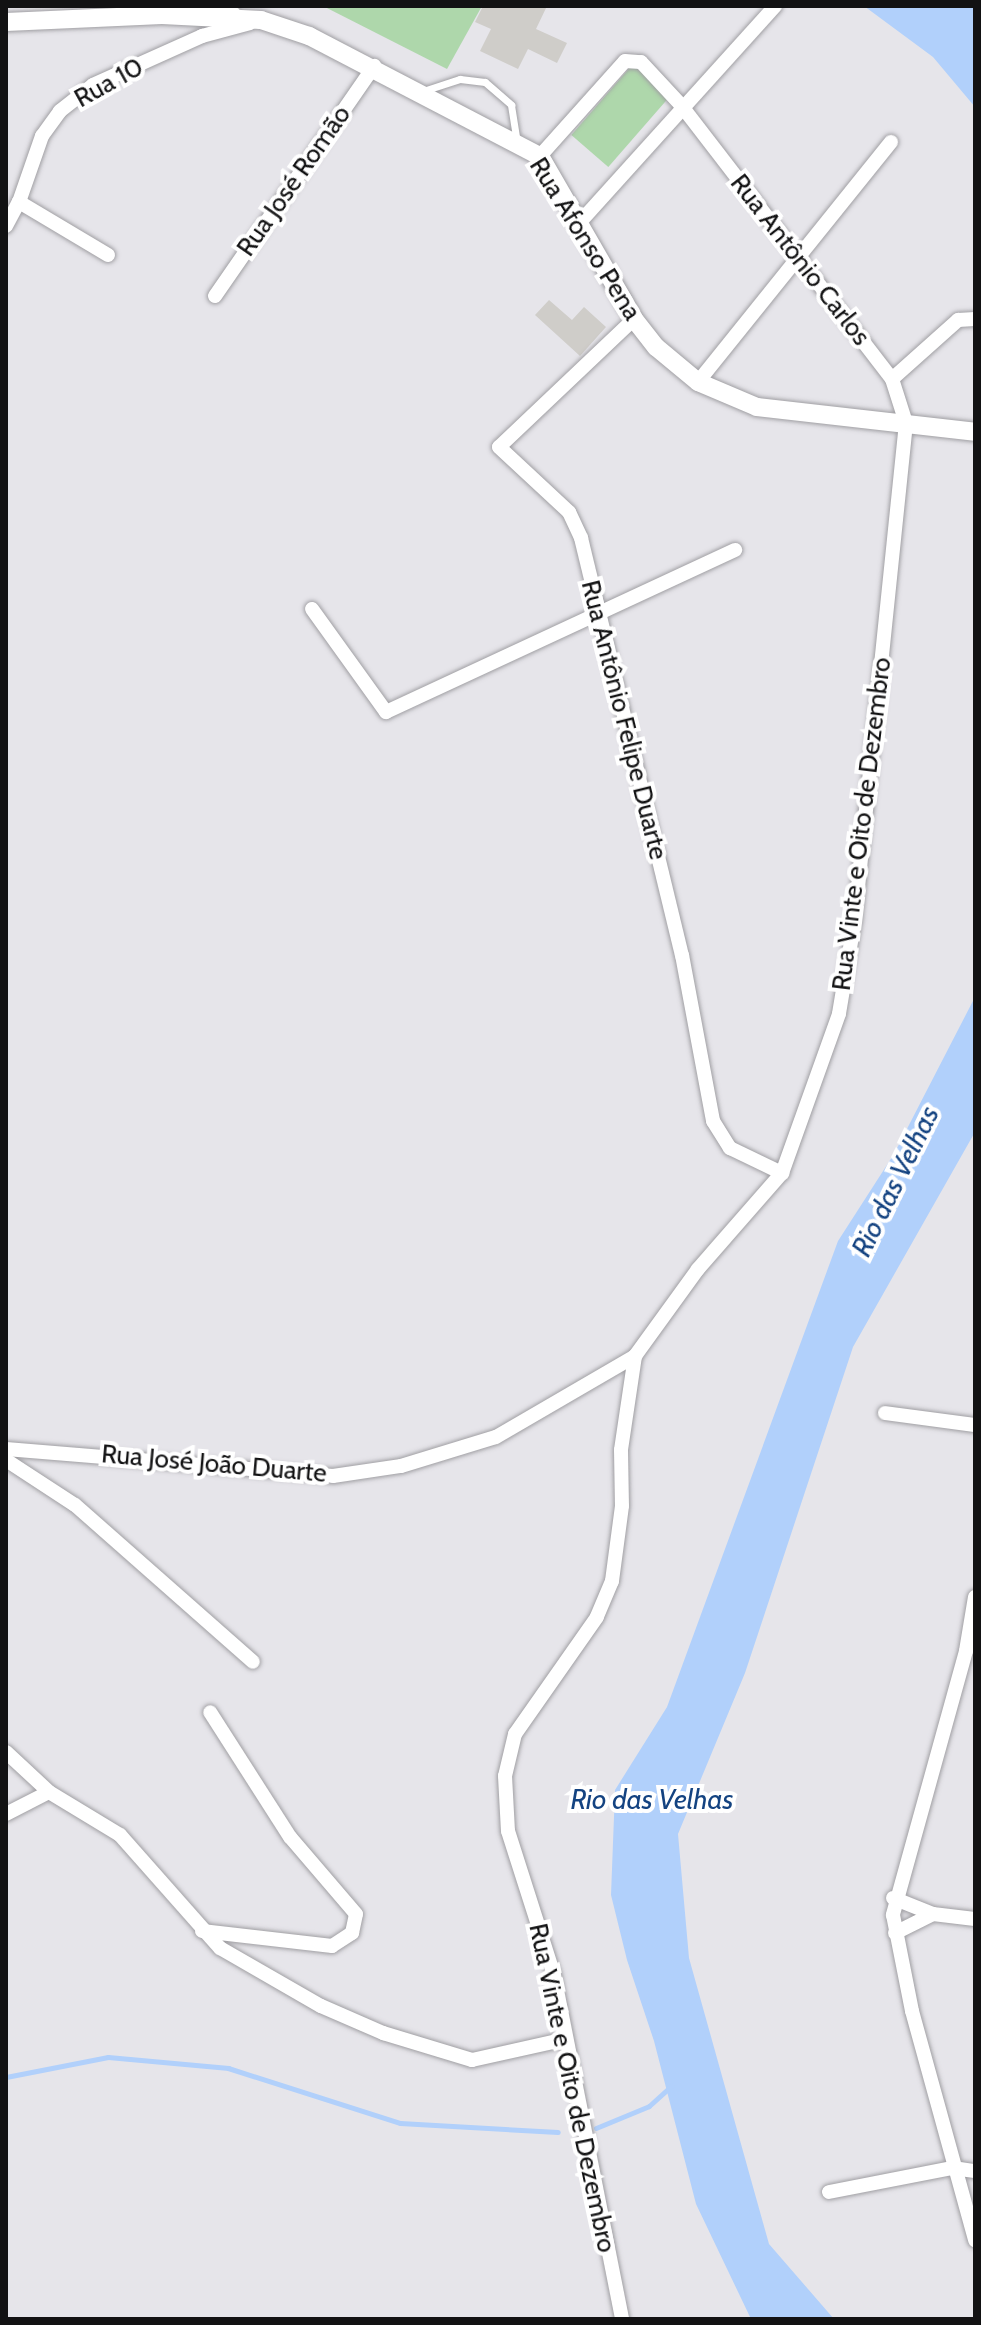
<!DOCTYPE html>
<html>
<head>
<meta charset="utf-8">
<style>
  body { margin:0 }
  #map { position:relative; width:981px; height:2325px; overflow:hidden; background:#e6e5ea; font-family:Cabin,sans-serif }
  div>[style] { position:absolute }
  .green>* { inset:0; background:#aed7ab; transform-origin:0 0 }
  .water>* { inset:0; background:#b1d0fb }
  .stream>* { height:5px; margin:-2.5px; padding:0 2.5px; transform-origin:2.5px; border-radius:2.5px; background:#b1d0fb }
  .building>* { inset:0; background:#cfcdc9 }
  .roads { filter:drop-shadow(0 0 2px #a09fa3) drop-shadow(0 0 2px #a09fa3) }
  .service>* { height:7px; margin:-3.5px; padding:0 3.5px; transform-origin:3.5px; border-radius:3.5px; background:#fff }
  .minor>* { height:14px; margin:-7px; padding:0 7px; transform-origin:7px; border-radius:7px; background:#fff }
  .secondary>* { height:18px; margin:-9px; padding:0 9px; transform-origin:9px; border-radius:9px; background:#fff }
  span { translate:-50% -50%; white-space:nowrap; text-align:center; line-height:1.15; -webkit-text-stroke:8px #fff; paint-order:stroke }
  .street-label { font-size:26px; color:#121213 }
  .water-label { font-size:28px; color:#144381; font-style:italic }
  .frame { position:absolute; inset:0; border:8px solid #121213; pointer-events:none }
</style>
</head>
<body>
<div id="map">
  <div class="green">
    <div style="clip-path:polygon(323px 6px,482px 6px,447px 69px)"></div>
    <div style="left:633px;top:64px;width:49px;height:94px;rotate:41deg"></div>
  </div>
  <div class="water">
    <div style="clip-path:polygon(864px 6px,975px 6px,975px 107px,933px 57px)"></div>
    <div style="clip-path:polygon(975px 997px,975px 1132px,853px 1347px,745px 1673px,678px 1834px,689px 1958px,769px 2244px,834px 2319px,751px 2319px,696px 2204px,654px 2041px,627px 1960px,611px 1895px,615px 1790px,667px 1707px,838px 1241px,894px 1154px)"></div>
  </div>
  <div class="stream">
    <div style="left:6px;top:2077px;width:104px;rotate:-11.1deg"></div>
    <div style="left:108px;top:2057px;width:121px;rotate:5.2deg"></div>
    <div style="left:228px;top:2068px;width:181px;rotate:17.7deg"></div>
    <div style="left:400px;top:2123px;width:158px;rotate:3.3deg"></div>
    <div style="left:596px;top:2128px;width:57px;rotate:-22.5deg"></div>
    <div style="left:649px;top:2106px;width:30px;rotate:-42deg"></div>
  </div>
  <div class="building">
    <div style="clip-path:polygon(483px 6px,547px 6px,536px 29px,567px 43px,557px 63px,528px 49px,518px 69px,480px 51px,491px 29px,475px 22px)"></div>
    <div style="clip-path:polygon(549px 300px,572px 320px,584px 307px,606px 327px,580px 356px,535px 315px)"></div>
  </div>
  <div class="roads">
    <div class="service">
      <div style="left:423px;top:91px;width:39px;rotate:-18deg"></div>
      <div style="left:460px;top:79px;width:25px;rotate:7deg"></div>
      <div style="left:485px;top:82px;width:35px;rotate:41deg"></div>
      <div style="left:511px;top:105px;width:36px;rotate:81deg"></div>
    </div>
    <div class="minor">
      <div style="left:203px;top:6px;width:31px;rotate:13deg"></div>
      <div style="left:540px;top:156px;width:127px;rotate:-48.2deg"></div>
      <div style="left:625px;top:61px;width:16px;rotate:4deg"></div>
      <div style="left:641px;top:62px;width:59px;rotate:47.1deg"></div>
      <div style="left:681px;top:105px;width:346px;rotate:52.4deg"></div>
      <div style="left:892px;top:379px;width:46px;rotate:72.3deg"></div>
      <div style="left:906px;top:423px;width:498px;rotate:95.9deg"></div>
      <div style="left:855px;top:918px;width:97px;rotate:99.5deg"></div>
      <div style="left:839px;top:1014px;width:169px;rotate:109.7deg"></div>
      <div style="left:782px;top:1173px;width:128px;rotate:131.2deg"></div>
      <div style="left:698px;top:1269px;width:107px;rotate:125.9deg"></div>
      <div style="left:635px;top:1356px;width:95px;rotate:98.5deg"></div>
      <div style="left:621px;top:1450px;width:56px;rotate:89deg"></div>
      <div style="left:622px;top:1506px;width:76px;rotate:97.6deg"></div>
      <div style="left:612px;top:1581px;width:39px;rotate:113deg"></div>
      <div style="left:597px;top:1617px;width:143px;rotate:125deg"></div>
      <div style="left:515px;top:1734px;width:43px;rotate:103.4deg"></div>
      <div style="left:505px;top:1776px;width:55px;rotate:86.9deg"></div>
      <div style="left:508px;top:1831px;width:151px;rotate:72.3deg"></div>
      <div style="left:554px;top:1975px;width:351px;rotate:78.8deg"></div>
      <div style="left:580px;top:222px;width:291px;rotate:-47.9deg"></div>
      <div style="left:6px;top:226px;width:27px;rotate:-62deg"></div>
      <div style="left:108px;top:255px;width:104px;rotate:-149.2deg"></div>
      <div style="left:19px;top:202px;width:70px;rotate:-70.8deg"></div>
      <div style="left:42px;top:136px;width:31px;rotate:-54deg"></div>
      <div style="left:60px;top:111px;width:42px;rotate:-38.2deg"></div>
      <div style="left:93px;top:85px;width:120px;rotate:-24.2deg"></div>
      <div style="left:202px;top:36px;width:50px;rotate:-15.2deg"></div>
      <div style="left:215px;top:296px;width:280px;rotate:-55.3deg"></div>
      <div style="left:634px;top:319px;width:186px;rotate:136.5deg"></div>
      <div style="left:499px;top:447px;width:96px;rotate:42.9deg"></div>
      <div style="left:569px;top:512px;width:29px;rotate:65deg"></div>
      <div style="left:581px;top:538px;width:429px;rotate:76.4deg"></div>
      <div style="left:682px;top:955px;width:169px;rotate:79.4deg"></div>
      <div style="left:713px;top:1121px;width:32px;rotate:58deg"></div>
      <div style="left:730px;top:1148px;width:58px;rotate:25.7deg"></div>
      <div style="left:892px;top:379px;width:89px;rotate:-41.8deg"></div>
      <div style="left:958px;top:320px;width:17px;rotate:-3deg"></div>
      <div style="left:698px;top:382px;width:308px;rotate:-51.2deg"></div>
      <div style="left:312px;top:609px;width:127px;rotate:54.3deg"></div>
      <div style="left:386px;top:712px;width:385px;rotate:-24.9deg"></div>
      <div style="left:885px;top:1413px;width:91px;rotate:7.6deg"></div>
      <div style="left:6px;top:1449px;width:328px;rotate:4.7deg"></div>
      <div style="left:333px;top:1476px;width:69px;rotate:-8.4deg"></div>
      <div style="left:401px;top:1466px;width:99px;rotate:-17deg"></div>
      <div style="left:496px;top:1437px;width:161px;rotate:-30.2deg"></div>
      <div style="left:6px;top:1460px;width:82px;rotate:33.1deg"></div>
      <div style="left:75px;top:1505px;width:237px;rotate:41.4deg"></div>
      <div style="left:975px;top:1597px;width:55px;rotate:99.5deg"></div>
      <div style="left:966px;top:1651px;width:274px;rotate:105.5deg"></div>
      <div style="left:893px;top:1915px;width:98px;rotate:78.8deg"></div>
      <div style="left:912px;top:2011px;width:238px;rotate:74.6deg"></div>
      <div style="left:6px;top:1752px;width:59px;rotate:42.9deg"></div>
      <div style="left:49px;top:1792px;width:83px;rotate:31.2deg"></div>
      <div style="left:120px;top:1835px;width:151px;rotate:48.5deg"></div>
      <div style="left:220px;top:1948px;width:116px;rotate:29.9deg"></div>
      <div style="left:321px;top:2006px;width:68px;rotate:23.5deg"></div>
      <div style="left:383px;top:2033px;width:93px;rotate:16.9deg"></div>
      <div style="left:472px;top:2060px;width:96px;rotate:-12.6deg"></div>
      <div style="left:6px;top:1814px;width:48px;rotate:-27.1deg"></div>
      <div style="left:893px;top:1898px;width:43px;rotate:21.8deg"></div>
      <div style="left:933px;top:1914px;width:42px;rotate:6.8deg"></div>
      <div style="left:202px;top:1931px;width:131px;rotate:6.6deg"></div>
      <div style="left:332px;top:1946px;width:24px;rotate:-33deg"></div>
      <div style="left:352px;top:1933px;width:19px;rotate:-78deg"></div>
      <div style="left:356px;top:1914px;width:101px;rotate:-130.6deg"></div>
      <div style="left:290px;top:1837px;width:148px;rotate:-122.6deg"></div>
      <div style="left:895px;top:1933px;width:42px;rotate:-26.6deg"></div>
      <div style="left:829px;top:2192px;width:126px;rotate:-11deg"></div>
      <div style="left:953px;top:2168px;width:22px;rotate:8deg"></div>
    </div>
    <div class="secondary">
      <div style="left:6px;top:22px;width:156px;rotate:-2.6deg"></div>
      <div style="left:162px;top:15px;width:99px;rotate:2.9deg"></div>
      <div style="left:261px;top:20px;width:51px;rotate:18.4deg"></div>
      <div style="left:309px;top:36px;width:260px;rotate:27.5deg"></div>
      <div style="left:540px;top:156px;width:188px;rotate:60deg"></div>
      <div style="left:634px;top:319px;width:36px;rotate:52deg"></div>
      <div style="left:656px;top:347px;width:55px;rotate:39.8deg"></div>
      <div style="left:698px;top:382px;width:64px;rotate:23deg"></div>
      <div style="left:757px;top:407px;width:219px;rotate:6.5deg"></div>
    </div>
  </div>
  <div class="street-label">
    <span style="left:109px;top:83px;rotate:-29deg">Rua 10</span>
    <span style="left:294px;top:181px;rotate:-55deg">Rua José Romão</span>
    <span style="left:585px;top:239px;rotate:58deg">Rua Afonso Pena</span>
    <span style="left:800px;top:260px;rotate:52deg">Rua Antônio Carlos</span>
    <span style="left:624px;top:720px;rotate:76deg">Rua Antônio Felipe Duarte</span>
    <span style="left:862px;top:824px;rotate:-83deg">Rua Vinte e Oito de Dezembro</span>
    <span style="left:214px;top:1464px;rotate:5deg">Rua José João Duarte</span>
    <span style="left:572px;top:2088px;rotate:78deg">Rua Vinte e Oito de Dezembro</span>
  </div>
  <div class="water-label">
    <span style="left:895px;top:1181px;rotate:-64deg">Rio das Velhas</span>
    <span style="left:652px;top:1799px">Rio das Velhas</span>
  </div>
  <div class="frame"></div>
</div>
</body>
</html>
